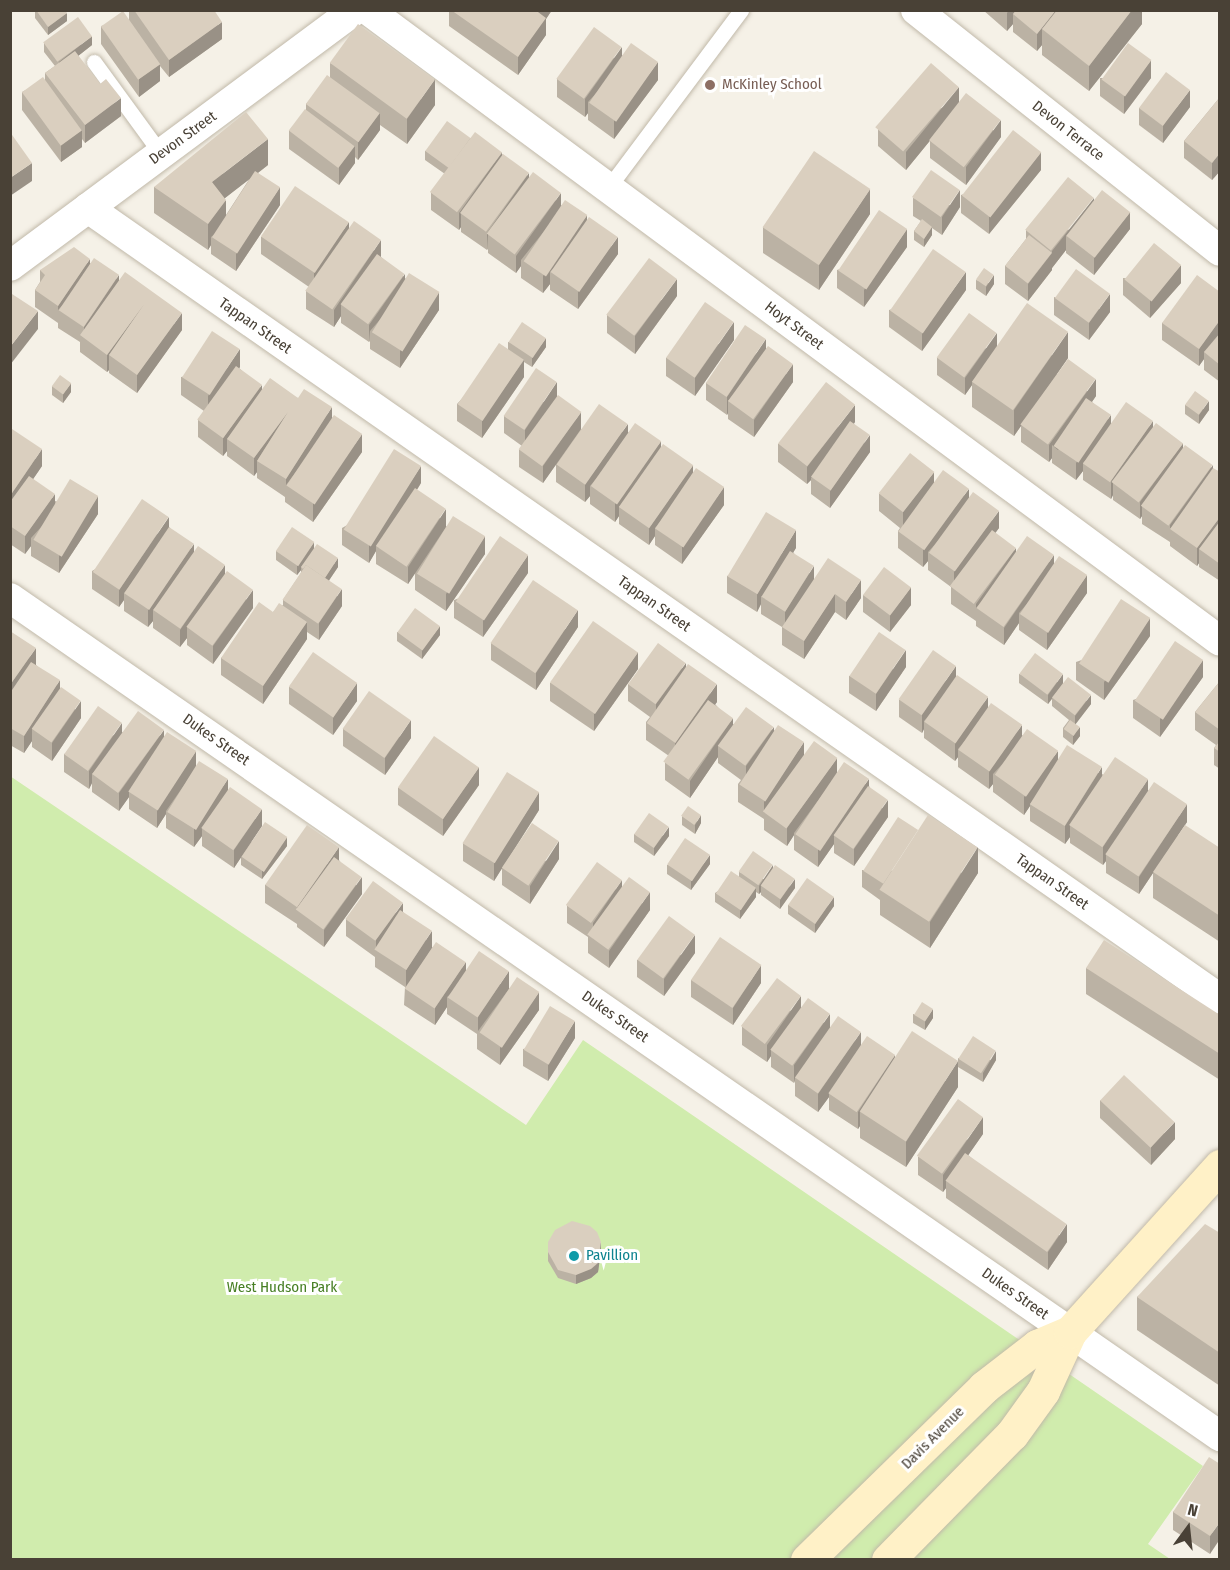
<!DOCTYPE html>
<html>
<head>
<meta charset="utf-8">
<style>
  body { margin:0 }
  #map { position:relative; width:1230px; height:1570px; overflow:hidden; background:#f5f1e7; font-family:"Fira Sans Condensed",sans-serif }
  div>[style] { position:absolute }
  .green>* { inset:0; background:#d0ecad }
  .roads { filter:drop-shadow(0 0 2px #c1b9a9) drop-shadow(0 0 2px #c1b9a9) }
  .lane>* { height:15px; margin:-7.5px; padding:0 7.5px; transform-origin:7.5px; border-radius:7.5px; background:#fff }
  .street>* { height:30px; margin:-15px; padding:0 15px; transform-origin:15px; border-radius:15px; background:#fff }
  .secondary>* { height:33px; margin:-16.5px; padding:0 16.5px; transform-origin:16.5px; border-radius:16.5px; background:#fff1c7 }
  .wall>* { inset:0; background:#bbb2a4 }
  .shaded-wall>* { inset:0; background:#999186 }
  .building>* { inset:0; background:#dacfbf; transform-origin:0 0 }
  .dots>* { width:16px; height:16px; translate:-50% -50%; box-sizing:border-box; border:3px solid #fff; border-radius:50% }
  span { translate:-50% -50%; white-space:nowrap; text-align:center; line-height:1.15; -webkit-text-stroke:6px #fff; paint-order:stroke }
  .education-label { font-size:15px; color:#785e54 }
  .left { translate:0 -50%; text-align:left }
  .street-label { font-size:15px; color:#494136 }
  .culture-label { font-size:15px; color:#0d838f }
  .park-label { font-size:15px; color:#477f24 }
  .frame { position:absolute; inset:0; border:12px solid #494136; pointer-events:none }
  .north { position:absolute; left:1158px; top:1498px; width:60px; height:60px; -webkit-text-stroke:4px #fff; paint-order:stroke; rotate:15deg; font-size:16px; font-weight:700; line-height:24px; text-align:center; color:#494136 }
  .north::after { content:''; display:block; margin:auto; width:21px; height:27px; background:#494136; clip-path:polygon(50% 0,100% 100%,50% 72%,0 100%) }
</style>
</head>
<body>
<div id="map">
  <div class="green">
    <div style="clip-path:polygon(10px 776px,526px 1125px,583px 1040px,1203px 1466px,1148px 1544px,1170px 1559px,11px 1559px)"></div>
  </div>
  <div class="roads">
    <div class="lane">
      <div style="left:94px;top:62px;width:114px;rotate:53.9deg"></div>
      <div style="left:608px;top:188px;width:222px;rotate:-53.2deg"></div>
    </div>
    <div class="street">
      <div style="left:368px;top:10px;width:1060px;rotate:36.52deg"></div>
      <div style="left:916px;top:10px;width:388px;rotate:38.4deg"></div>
      <div style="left:88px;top:208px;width:1381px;rotate:34.94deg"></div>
      <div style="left:10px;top:266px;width:430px;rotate:-36.6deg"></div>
      <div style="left:10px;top:598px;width:1472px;rotate:34.71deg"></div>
    </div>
    <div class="secondary">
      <div style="left:807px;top:1560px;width:248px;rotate:-44.3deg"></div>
      <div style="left:984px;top:1387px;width:67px;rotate:-37.7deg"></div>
      <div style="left:1037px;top:1346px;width:36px;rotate:-23deg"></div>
      <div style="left:888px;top:1560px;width:177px;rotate:-45.5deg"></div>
      <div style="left:1012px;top:1434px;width:53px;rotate:-54.2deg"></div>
      <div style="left:1043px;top:1391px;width:65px;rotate:-65.4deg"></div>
      <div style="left:1070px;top:1332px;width:224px;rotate:-47.9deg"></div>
    </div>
  </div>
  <div class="wall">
    <div style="clip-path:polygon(35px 10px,65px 10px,67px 21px,48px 35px,35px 18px)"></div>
    <div style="clip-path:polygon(129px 10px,214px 10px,222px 39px,169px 77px,160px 66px,160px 81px,139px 97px,101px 44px,101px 26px,129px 20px)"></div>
    <div style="clip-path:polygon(449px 10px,552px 10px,546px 19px,546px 35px,518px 75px,449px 26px)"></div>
    <div style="clip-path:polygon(983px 10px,1142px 10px,1142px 24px,1089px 91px,1042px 55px,1042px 45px,1037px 51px,1013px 32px,1013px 24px,1007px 31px)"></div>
    <div style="clip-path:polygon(44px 43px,92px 45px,78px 56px,121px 116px,85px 143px,82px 139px,82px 147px,61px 162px,22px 110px,22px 92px,45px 80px,45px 73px,55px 66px,44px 52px)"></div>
    <div style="clip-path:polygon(622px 55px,658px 80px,614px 139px,588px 120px,588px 113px,585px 117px,557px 97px,557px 79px)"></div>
    <div style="clip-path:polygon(330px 63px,435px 105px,407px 144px,380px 125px,380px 130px,358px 160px,355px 157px,355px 163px,339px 185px,289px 149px,289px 131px,306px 110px,306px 104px,330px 77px)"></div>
    <div style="clip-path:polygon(1100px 78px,1151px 78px,1124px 114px,1100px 96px)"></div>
    <div style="clip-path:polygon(1220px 97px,1220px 171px,1212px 180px,1184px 158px,1184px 141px)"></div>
    <div style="clip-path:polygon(959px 102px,1001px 137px,966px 185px,930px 158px,930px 141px,933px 137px,906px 170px,878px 146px,878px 129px)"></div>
    <div style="clip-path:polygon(1190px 107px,1163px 143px,1139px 125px,1139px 108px)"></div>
    <div style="clip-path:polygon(470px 138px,502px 154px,561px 205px,587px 220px,618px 254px,578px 309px,550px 290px,550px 284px,543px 293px,521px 278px,521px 266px,516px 273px,488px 253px,488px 249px,487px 250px,461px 232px,461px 227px,459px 230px,431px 210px,431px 193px,445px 174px,425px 160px,425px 151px)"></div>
    <div style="clip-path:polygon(evenodd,268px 165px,258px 173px,280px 205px,236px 271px,211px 254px,211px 245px,208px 250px,154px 213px,154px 187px,268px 165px,250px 178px,226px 215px,225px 198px,250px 178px)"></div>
    <div style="clip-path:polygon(1041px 170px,989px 234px,961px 213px,961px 195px)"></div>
    <div style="clip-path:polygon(1220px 188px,1220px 201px,1218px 199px,1218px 190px)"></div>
    <div style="clip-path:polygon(913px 198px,960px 207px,942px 235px,932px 228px,932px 235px,924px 247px,914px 240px,914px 231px,921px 221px,913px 216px)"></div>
    <div style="clip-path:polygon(870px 214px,819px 290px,763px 253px,763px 227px)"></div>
    <div style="clip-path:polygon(349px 229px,405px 278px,439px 310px,400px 368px,370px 349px,370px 341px,369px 342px,341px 323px,341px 316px,334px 327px,306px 309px,306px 291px,309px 287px,261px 254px,261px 237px)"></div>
    <div style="clip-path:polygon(1130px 229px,1094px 275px,1066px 253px,1066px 250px,1052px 268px,1052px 270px,1028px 301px,1005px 284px,1005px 266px,1026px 239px,1026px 230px)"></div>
    <div style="clip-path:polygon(907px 247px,864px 307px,837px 288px,837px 270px)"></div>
    <div style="clip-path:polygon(90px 263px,119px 280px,182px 330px,137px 393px,109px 373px,109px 370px,107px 372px,80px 352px,80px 342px,58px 328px,58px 322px,58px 323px,35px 307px,35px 290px,40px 282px,40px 270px)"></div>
    <div style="clip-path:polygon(1123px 278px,1181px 283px,1150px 318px,1123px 295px)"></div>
    <div style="clip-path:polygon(976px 280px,994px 284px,986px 296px,976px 289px)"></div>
    <div style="clip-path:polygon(966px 290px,922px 351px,889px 327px,889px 310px)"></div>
    <div style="clip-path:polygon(1220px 292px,1220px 382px,1204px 370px,1204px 359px,1199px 366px,1162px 340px,1162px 323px)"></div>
    <div style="clip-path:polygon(677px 296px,635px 354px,607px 333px,607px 315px)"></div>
    <div style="clip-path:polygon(1054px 297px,1110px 312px,1089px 340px,1054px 315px)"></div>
    <div style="clip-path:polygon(734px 340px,695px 396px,666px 376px,666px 358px)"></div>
    <div style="clip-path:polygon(508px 342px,546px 347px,532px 367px,524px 362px,524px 377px,482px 438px,457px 421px,457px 404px,508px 349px)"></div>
    <div style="clip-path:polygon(997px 346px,1068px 358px,1057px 374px,1096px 396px,1092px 402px,1111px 423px,1153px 427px,1213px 469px,1220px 472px,1220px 581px,1199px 567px,1199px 563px,1197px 566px,1170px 546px,1170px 542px,1142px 524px,1142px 516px,1140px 519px,1113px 500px,1113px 495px,1111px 499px,1083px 480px,1083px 471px,1076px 480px,1052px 463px,1052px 458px,1049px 462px,1021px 442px,1021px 426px,1014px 436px,972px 407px,972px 385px,965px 395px,937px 375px,937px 358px)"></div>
    <div style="clip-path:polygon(766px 348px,793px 382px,754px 437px,728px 419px,728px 413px,727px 415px,706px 400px,706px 383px)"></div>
    <div style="clip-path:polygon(240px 367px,239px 368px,262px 389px,298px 398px,332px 417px,362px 452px,313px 522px,285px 502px,285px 497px,257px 478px,257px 472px,254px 476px,227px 456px,227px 451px,223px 456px,198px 437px,198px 420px,204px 411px,181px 395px,181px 377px)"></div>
    <div style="clip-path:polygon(52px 386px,71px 392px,63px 403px,52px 395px)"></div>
    <div style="clip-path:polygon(557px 397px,581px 429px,628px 432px,661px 448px,693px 472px,724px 505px,682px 564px,655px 545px,655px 536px,649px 545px,619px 524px,619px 516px,615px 522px,590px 504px,590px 496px,585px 502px,556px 482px,556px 464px,560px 459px,543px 483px,519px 467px,519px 450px,522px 446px,504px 433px,504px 416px)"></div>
    <div style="clip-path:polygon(1185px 405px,1209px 410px,1199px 424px,1185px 414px)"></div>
    <div style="clip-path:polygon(855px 422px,854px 424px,870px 452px,830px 508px,811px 494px,811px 480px,807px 484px,778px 462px,778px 444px)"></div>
    <div style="clip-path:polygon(10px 431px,42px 466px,33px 479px,55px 501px,98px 514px,59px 573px,31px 556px,31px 546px,25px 554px,10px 544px)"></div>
    <div style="clip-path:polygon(934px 482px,969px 498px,999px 528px,995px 533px,1016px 552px,1054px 563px,1087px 593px,1047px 650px,1019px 630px,1019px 623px,1004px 645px,976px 626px,976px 621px,951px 604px,951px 587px,928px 570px,928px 561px,923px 567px,898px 548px,898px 531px,900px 528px,879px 511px,879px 494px)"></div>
    <div style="clip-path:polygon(421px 483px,417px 490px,446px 526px,485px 554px,446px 611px,415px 590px,415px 573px,408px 584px,376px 564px,376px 551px,369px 563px,342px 545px,342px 528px)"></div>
    <div style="clip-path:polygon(169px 527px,194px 552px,225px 574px,253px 608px,213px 664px,187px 645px,187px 638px,180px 647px,153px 628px,153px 621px,148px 627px,124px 611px,124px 600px,119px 607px,92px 589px,92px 571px)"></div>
    <div style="clip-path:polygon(314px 548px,338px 567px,329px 580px,342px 606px,319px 640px,307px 632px,307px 639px,263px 704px,221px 675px,221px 658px,273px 612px,283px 605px,283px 600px,301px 573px,301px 570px,297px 575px,276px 560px,276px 551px)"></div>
    <div style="clip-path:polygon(796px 548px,793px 552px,814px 579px,861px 598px,846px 620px,835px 612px,804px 659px,782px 645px,782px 627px,761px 614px,761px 604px,757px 612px,727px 593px,727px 576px)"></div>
    <div style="clip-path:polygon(528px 573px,483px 637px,454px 618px,454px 600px)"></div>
    <div style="clip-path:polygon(863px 595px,911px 605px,890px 632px,863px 612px)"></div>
    <div style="clip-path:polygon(578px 627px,536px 690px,491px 660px,491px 643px)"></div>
    <div style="clip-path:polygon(10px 631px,36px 665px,60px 688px,81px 718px,52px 761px,32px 747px,32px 741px,24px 753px,10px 745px)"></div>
    <div style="clip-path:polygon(397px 632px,440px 635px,422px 659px,397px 641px)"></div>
    <div style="clip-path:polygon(1150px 636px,1104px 700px,1076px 680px,1076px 662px)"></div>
    <div style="clip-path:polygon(686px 667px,717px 702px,715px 704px,733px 724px,774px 730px,804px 755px,837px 772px,869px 786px,888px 817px,854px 866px,834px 853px,834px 844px,818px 867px,794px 850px,794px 835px,787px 846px,764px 830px,764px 819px,738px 802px,738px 784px,741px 780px,718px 763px,718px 757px,690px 798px,665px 780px,665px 763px,669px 756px,646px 740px,646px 722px,650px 717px,628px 701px,628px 684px)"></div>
    <div style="clip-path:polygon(906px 667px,876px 711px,849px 693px,849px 676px)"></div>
    <div style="clip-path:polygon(638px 669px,594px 731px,550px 701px,550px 683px)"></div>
    <div style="clip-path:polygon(1019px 674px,1063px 683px,1091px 704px,1075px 724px,1080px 736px,1073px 745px,1063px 737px,1063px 728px,1069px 720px,1052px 706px,1052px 699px,1048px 704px,1019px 683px)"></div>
    <div style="clip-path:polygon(956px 677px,988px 707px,1022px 735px,1058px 759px,1148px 790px,1187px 822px,1177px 836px,1220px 848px,1220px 942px,1153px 898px,1153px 873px,1139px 894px,1106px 873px,1106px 861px,1103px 865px,1070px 843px,1070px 837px,1065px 844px,1030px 821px,1030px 806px,1024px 815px,993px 792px,993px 784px,989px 789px,958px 767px,958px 757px,955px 761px,924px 738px,924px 729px,922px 733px,899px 717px,899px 700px)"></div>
    <div style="clip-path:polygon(1203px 677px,1160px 737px,1133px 718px,1133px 700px)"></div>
    <div style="clip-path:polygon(1220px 681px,1220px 769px,1214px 765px,1214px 748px,1216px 745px,1195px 730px,1195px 712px)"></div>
    <div style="clip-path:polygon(289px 687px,357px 701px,333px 735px,289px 704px)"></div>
    <div style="clip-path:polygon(343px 729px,411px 738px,385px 775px,343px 746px)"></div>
    <div style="clip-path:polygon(122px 732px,164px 736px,196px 766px,228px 790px,262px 826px,251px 842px,287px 846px,262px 879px,241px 865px,241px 857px,234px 868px,202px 846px,202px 836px,194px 847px,166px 828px,166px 814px,157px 828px,129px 809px,129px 797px,119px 811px,92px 792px,92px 783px,89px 789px,64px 772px,64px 754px)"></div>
    <div style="clip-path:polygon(479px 785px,443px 836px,398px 805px,398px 788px)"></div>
    <div style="clip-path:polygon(539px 810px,504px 866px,559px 859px,530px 904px,502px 885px,502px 868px,494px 881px,463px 861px,463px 843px)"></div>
    <div style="clip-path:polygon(682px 816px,701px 823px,695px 834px,682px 825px)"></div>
    <div style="clip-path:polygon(634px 834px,669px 836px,654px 856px,634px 842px)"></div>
    <div style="clip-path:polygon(339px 860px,362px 894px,324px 947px,297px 927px,297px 924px,265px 903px,265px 885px)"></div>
    <div style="clip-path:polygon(710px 864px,691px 890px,667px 874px,667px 865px)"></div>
    <div style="clip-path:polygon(862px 870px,978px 873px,930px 948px,880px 915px,880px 900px,862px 887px)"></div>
    <div style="clip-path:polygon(739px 872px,795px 888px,780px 909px,761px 895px,761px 892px,759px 894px,756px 892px,756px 897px,740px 919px,715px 902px,715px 893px,739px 877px)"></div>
    <div style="clip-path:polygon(622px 887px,650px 910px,609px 968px,588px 953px,588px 937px,567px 923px,567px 906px)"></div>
    <div style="clip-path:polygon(788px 905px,834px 906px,815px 933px,788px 914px)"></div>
    <div style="clip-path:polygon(403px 912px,432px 947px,466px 970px,509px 988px,539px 1010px,500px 1065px,477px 1049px,477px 1034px,447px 1014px,447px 1007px,435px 1025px,404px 1005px,405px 987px,375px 967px,375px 957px,346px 936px,346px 919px)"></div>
    <div style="clip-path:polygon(695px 953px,664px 996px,637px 977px,637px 960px)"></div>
    <div style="clip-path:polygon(1086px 968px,1220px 1015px,1220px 1080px,1086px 994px)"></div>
    <div style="clip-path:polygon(691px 980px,761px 983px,733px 1025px,691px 997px)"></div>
    <div style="clip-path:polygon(801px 1007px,830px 1027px,861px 1045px,895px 1058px,958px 1087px,906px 1167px,860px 1138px,860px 1126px,858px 1129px,829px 1110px,829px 1097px,818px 1112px,795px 1096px,795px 1081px,794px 1083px,771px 1067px,771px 1056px,767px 1062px,742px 1045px,742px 1027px)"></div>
    <div style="clip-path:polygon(913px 1014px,933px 1018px,925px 1030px,913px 1023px)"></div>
    <div style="clip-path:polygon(575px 1038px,548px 1081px,523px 1066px,523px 1049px)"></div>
    <div style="clip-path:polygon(958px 1058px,996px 1060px,983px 1082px,958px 1067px)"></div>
    <div style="clip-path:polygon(1100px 1100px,1175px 1139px,1151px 1165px,1100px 1118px)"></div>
    <div style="clip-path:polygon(983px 1134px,968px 1155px,1067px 1242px,1048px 1270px,946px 1198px,946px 1188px,943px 1192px,918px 1175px,918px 1157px)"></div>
    <div style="clip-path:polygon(1220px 1233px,1220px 1386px,1137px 1330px,1137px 1297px)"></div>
    <div style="clip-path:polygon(548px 1242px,601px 1251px,598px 1272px,591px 1278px,576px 1284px,558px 1278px,548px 1261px)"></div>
    <div style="clip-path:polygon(1220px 1464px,1210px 1554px,1173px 1530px,1173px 1512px)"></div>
  </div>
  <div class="shaded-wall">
    <div style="clip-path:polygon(539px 10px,552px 10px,546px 19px,546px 35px,518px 75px,518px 57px)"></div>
    <div style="clip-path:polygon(1009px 10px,1024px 10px,1013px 14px,1013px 24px,1007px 31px,1007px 13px)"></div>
    <div style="clip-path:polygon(1056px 10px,1070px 10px,1042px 29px,1042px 45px,1037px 51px,1037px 34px)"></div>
    <div style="clip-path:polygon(1132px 10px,1142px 10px,1142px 24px,1089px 91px,1089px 66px)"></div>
    <div style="clip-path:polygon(67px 13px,67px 21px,48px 35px,48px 27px)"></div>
    <div style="clip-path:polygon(222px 22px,222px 39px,169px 77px,169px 60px)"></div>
    <div style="clip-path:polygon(92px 36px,92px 45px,59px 71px,59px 62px)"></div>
    <div style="clip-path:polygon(622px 47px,622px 65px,588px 102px,588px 113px,585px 117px,585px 99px)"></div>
    <div style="clip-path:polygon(1151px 60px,1151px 78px,1124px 114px,1124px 96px)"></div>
    <div style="clip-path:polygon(658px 62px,658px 80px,614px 139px,614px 121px)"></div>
    <div style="clip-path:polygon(160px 64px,160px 81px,139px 97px,139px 79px)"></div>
    <div style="clip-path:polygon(435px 79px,435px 105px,407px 144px,407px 119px)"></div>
    <div style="clip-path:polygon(959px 87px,959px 105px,906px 170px,906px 152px)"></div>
    <div style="clip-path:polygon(1190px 90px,1190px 107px,1163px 143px,1163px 125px)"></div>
    <div style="clip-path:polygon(121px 98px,121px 116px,85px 143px,85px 125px)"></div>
    <div style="clip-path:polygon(380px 113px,380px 130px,358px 160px,358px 142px)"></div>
    <div style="clip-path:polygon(1001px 120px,1001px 137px,966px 185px,966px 167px)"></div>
    <div style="clip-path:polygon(82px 130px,82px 147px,61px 162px,61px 145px)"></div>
    <div style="clip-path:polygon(268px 139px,268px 165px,212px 208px,212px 182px)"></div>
    <div style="clip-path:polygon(355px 146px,355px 163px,339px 185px,339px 167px)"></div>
    <div style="clip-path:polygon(502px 152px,502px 169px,461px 214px,461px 227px,459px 230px,459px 213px)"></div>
    <div style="clip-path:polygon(1041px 152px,1041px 170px,989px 234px,989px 217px)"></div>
    <div style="clip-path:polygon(1220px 153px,1220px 171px,1212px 180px,1212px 163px)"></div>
    <div style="clip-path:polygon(32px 163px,32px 181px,10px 196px,10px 178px)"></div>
    <div style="clip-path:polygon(529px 173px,529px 190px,488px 235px,487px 250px,487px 233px)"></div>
    <div style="clip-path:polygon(280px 187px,280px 205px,236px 271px,236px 254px)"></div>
    <div style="clip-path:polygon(870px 189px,870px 214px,819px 290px,819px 264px)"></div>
    <div style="clip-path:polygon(960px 190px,960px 207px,942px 235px,942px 217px)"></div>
    <div style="clip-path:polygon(561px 193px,561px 210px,521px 260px,521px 266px,516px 273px,516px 256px)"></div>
    <div style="clip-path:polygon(1094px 198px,1094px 215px,1066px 236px,1066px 250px,1052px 268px,1052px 251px)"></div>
    <div style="clip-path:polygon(226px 200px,226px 225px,211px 237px,211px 245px,208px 250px,208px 224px)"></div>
    <div style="clip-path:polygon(1130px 212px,1130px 229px,1094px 275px,1094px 257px)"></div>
    <div style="clip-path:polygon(587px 215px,587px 233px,550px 272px,550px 284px,543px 293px,543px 276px)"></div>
    <div style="clip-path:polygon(349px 222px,349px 239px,314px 290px,314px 272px)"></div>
    <div style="clip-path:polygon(932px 227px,932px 235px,924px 247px,924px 239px)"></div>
    <div style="clip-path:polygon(907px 229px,907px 247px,864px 307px,864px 290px)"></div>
    <div style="clip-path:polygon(618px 237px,618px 254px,578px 309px,578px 292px)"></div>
    <div style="clip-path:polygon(381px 240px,381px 258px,341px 305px,341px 316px,334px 327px,334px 310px)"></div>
    <div style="clip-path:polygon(1052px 253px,1052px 270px,1028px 301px,1028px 284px)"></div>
    <div style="clip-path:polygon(90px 259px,90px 276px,58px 310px,58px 323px,58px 306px)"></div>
    <div style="clip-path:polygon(1181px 265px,1181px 283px,1150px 318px,1150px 301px)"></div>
    <div style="clip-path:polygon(966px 272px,966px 290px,922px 351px,922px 333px)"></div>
    <div style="clip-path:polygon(405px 274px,405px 291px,370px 331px,369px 342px,369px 325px)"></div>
    <div style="clip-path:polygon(119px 275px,119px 293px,84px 338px,84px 327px)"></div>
    <div style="clip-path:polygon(994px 275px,994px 284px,986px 296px,986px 287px)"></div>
    <div style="clip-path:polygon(677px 279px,677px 296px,635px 354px,635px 336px)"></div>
    <div style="clip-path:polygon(439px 292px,439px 310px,400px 368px,400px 351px)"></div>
    <div style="clip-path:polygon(1110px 294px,1110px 312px,1089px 340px,1089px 323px)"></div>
    <div style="clip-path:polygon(145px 303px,109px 355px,109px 370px,107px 372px,107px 355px)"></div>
    <div style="clip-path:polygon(38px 311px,38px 329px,10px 365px,10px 347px)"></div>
    <div style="clip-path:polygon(182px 313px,182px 330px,137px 393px,137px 375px)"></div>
    <div style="clip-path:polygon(1220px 320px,1220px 338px,1204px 352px,1204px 359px,1199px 366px,1199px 349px)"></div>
    <div style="clip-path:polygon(734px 322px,734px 340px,695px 396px,695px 378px)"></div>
    <div style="clip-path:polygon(1068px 332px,1068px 358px,1014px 436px,1014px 410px)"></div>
    <div style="clip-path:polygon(997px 333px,997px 351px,972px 382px,972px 385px,965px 395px,965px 378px)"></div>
    <div style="clip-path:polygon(546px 338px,546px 347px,532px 367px,532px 358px)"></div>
    <div style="clip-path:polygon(766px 339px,766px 357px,728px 401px,728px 413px,727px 415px,727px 397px)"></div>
    <div style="clip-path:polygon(240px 349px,240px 367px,208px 413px,208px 396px)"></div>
    <div style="clip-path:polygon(524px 360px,524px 377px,482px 438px,482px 420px)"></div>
    <div style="clip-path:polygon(793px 364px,793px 382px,754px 437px,754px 420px)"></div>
    <div style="clip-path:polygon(1096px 379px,1096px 396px,1058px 450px,1052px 445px,1052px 458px,1049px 462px,1049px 445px)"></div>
    <div style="clip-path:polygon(557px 382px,557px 400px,525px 448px,525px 430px)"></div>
    <div style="clip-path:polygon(71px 383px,71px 392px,63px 403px,63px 394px)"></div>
    <div style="clip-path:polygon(262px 385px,262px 403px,227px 439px,227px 451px,223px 456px,223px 438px)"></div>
    <div style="clip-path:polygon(1209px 401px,1209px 410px,1199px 424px,1199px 415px)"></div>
    <div style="clip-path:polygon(855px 405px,855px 422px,812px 478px,811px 477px,811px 480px,807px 484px,807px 467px)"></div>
    <div style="clip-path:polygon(332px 407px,332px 425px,286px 485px,286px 479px)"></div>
    <div style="clip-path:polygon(288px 412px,257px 461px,257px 472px,254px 476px,254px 458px)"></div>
    <div style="clip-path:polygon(581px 412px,581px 429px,543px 483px,543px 466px)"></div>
    <div style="clip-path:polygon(1111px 415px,1111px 433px,1083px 463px,1083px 471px,1076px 480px,1076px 463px)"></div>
    <div style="clip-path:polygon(1153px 421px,1153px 438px,1113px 483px,1113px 495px,1111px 499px,1111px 481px)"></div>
    <div style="clip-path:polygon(628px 424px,628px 441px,590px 486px,590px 496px,585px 502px,585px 484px)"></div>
    <div style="clip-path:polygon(362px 434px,362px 452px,313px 522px,313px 504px)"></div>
    <div style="clip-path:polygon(870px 435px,870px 452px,830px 508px,830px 491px)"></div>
    <div style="clip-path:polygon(661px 441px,661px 458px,619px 507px,619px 516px,615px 522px,615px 504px)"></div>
    <div style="clip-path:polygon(1183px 443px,1183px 460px,1142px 506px,1142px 516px,1140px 519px,1140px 502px)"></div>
    <div style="clip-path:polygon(42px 449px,42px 466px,10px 513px,10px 496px)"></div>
    <div style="clip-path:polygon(693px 465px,693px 482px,655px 528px,655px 536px,649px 545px,649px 528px)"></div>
    <div style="clip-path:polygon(1213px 465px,1213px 482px,1170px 529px,1170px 543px,1170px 525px)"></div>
    <div style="clip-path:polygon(421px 466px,421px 483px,379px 548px,376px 546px,376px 551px,369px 563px,369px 545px)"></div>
    <div style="clip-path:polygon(934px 472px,934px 489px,903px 530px,903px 512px)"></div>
    <div style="clip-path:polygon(724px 487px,724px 505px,682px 564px,682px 547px)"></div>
    <div style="clip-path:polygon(969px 489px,969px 507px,928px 552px,928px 561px,923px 567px,923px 549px)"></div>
    <div style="clip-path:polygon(55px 494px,55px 512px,31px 538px,31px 546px,25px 554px,25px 536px)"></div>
    <div style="clip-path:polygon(98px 496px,98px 514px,59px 573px,59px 556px)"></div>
    <div style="clip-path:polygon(446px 509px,446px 527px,408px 584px,408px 567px)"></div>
    <div style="clip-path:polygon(999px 511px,999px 528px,954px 589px,954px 571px)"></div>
    <div style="clip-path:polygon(169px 517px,169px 534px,124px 593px,124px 600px,119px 607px,119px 590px)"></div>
    <div style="clip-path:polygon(1220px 517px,1220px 534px,1199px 549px,1199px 563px,1197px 566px,1197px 548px)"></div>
    <div style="clip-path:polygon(796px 530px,796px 548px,765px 599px,761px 596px,761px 604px,757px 612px,757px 594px)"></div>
    <div style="clip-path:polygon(485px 536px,485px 554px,446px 611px,446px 594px)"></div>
    <div style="clip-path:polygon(314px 542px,314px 551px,301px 567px,301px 570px,297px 575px,297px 566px)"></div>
    <div style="clip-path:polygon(194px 544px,194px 562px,153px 610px,153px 621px,148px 627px,148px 610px)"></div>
    <div style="clip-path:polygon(1016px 548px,1016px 565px,976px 608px,976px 621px,976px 604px)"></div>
    <div style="clip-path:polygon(528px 555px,528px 573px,483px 637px,483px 620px)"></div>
    <div style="clip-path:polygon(1054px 555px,1054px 573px,1019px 613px,1019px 623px,1004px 645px,1004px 628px)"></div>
    <div style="clip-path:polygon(338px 558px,338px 567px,322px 591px,322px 582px)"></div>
    <div style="clip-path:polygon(225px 565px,225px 582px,187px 627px,187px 638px,180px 647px,180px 630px)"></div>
    <div style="clip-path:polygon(814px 566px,814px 583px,785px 629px,785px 612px)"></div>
    <div style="clip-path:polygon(1087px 575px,1087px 593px,1047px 650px,1047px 632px)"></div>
    <div style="clip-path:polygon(861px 580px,861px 598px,846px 620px,846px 602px)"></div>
    <div style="clip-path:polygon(911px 587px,911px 605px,890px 632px,890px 615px)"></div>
    <div style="clip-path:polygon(342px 589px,342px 606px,319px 640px,319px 623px)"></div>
    <div style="clip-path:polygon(253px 590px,253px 608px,213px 664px,213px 646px)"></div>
    <div style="clip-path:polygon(835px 594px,835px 612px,804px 659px,804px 641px)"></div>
    <div style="clip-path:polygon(578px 610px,578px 627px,536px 690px,536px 673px)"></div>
    <div style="clip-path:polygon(1150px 618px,1150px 636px,1104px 700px,1104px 682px)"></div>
    <div style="clip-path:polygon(307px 622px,307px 639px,263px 704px,263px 686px)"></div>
    <div style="clip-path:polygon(440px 626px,440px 635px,422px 659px,422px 650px)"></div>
    <div style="clip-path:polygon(36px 648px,36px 665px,10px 703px,10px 685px)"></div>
    <div style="clip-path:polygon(906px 650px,906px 667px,876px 711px,876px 694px)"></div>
    <div style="clip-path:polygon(638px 652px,638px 669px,594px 731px,594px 714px)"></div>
    <div style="clip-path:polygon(1203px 660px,1203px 677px,1160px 737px,1160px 719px)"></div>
    <div style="clip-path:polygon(686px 663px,686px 680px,656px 721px,656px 704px)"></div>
    <div style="clip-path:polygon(956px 666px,956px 683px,924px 721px,924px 729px,922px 733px,922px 715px)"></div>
    <div style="clip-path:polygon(1063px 674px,1063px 683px,1048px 704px,1048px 695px)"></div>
    <div style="clip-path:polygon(60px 680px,60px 698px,32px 729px,32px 741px,24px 753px,24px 736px)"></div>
    <div style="clip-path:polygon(357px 683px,357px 701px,333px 735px,333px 718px)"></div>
    <div style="clip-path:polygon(717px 684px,717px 702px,675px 760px,675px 743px)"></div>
    <div style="clip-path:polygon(1091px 695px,1091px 704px,1075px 725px,1075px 716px)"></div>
    <div style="clip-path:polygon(988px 697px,988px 714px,958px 749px,958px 757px,955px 761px,955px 743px)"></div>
    <div style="clip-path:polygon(81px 701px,81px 718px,52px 761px,52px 743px)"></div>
    <div style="clip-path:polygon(733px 718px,733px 735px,718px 746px,718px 757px,690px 798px,690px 781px)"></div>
    <div style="clip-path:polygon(411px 720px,411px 738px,385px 775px,385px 758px)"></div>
    <div style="clip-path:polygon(122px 723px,122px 740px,92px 774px,92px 783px,89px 789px,89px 771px)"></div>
    <div style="clip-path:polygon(1022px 725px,1022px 743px,993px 774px,993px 784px,989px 789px,989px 771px)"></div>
    <div style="clip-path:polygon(774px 727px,774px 744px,746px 783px,746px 766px)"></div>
    <div style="clip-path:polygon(1080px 727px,1080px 736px,1073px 745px,1073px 736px)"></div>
    <div style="clip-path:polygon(164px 730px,164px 747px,129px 792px,129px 797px,119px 811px,119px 793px)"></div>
    <div style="clip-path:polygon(804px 742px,804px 759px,764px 813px,764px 802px)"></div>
    <div style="clip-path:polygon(196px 751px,196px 768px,166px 811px,166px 814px,157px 828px,157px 810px)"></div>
    <div style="clip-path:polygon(1058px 751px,1058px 769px,1030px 804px,1030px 806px,1024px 815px,1024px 797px)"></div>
    <div style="clip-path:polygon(837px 758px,837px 775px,794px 833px,794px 835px,787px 846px,787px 828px)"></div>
    <div style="clip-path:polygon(479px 767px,479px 785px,443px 836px,443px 819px)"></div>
    <div style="clip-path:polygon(1102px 767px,1102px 785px,1070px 825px,1070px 837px,1065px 844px,1065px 826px)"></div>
    <div style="clip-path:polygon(228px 779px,228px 797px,202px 829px,202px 836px,194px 847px,194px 829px)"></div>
    <div style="clip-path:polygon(869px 779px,869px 796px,834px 835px,834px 844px,818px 867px,818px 850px)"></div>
    <div style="clip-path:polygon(1148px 779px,1148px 796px,1106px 855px,1106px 861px,1103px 865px,1103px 847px)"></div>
    <div style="clip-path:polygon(539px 792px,539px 810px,494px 881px,494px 863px)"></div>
    <div style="clip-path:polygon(888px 800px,888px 817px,854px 866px,854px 849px)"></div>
    <div style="clip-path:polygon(1187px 804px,1187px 822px,1139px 894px,1139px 877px)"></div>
    <div style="clip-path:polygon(262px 809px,262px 826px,234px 868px,234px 850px)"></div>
    <div style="clip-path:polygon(701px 815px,701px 823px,695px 834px,695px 825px)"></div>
    <div style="clip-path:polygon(669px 827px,669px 836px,654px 856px,654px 848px)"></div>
    <div style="clip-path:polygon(287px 837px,287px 846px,262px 879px,262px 871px)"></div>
    <div style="clip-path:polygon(559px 841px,559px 859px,530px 904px,530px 886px)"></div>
    <div style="clip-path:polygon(339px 847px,339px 865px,297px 910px,297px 925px,297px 907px)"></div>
    <div style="clip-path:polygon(978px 847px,978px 873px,930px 948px,930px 922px)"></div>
    <div style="clip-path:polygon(710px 855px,710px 864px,691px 890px,691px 881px)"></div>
    <div style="clip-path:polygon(773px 865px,773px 874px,761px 886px,761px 892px,759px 894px,759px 886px)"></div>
    <div style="clip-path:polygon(362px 877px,362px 894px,324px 947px,324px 930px)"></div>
    <div style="clip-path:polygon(795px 879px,795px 888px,780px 909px,780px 900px)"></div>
    <div style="clip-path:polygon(622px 880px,622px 898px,593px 939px,593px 923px)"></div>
    <div style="clip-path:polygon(756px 888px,756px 897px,740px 919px,740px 910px)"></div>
    <div style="clip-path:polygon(650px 892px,650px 910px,609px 968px,609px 951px)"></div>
    <div style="clip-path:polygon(834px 897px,834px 906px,815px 933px,815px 924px)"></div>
    <div style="clip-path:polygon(403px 903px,403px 920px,376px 951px,376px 940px)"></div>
    <div style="clip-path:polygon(432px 931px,432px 948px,406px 988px,406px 970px)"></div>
    <div style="clip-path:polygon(695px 935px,695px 953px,664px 996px,664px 979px)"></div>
    <div style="clip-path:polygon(466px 962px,466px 980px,447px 997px,447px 1007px,435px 1025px,435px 1008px)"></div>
    <div style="clip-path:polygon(761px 965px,761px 983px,733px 1025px,733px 1008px)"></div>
    <div style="clip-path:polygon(509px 971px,509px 989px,478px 1031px,478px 1017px)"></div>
    <div style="clip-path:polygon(539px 992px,539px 1010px,500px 1065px,500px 1048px)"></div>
    <div style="clip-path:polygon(801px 996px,801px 1013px,771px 1050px,771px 1056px,767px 1062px,767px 1045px)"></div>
    <div style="clip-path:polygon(933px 1009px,933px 1018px,925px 1030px,925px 1021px)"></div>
    <div style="clip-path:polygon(830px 1014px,830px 1032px,795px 1078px,794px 1083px,794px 1065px)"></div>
    <div style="clip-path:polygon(575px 1021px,575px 1038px,548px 1081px,548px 1064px)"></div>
    <div style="clip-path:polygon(861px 1032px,861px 1050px,829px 1093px,829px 1097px,818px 1112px,818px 1094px)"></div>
    <div style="clip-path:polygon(996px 1051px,996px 1060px,983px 1082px,983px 1073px)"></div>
    <div style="clip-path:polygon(895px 1055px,895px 1073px,860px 1112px,860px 1126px,858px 1129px,858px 1112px)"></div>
    <div style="clip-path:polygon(958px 1061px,958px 1087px,906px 1167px,906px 1142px)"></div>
    <div style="clip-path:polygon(983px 1117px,983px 1134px,949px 1183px,946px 1181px,946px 1188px,943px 1192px,943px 1175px)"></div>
    <div style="clip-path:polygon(1175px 1122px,1175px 1139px,1151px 1165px,1151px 1147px)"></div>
    <div style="clip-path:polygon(1067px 1224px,1067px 1242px,1048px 1270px,1048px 1252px)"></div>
    <div style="clip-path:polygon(601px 1242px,601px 1251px,598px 1272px,591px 1278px,576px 1284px,576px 1275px)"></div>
    <div style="clip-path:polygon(1220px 1522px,1220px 1539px,1210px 1554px,1210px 1536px)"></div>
  </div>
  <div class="building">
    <div style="clip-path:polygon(36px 10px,65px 10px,67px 13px,48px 27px)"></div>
    <div style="clip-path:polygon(134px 10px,214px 10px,222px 22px,169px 60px)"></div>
    <div style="clip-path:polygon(451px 10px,539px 10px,538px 12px,546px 18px,518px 57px)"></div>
    <div style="clip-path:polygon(1016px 10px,1056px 10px,1037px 34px,1013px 14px)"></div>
    <div style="clip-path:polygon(1057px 10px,1132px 10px,1089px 66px,1042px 29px)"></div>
    <div style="left:123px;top:11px;width:65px;height:27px;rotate:55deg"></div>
    <div style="left:78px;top:17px;width:24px;height:43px;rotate:54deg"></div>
    <div style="left:358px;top:24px;width:95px;height:48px;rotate:36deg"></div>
    <div style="left:594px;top:27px;width:34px;height:64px;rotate:36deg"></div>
    <div style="left:631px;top:43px;width:33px;height:73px;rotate:35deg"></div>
    <div style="left:1128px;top:43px;width:29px;height:45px;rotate:36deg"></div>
    <div style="clip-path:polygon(75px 51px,100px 84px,106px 79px,121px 98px,85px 125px,45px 73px)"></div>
    <div style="left:931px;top:63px;width:37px;height:85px;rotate:41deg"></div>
    <div style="left:1166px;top:72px;width:30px;height:45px;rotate:37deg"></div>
    <div style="left:327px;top:75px;width:65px;height:36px;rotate:36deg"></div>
    <div style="left:43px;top:77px;width:66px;height:26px;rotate:54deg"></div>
    <div style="left:966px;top:93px;width:44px;height:60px;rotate:38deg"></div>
    <div style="clip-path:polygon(1220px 97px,1220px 153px,1212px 163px,1184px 141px)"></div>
    <div style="left:305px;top:109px;width:62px;height:27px;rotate:37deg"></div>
    <div style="clip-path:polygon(246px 112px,268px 139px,212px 182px,226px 200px,208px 224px,154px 187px)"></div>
    <div style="left:447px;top:121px;width:29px;height:37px;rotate:36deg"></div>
    <div style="left:1013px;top:130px;width:36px;height:83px;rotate:38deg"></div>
    <div style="clip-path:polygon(10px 132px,32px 163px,10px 178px)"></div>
    <div style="left:475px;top:132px;width:34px;height:75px;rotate:37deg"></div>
    <div style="left:814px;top:151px;width:68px;height:92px;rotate:34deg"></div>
    <div style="left:503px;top:154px;width:32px;height:73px;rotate:36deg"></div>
    <div style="left:931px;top:170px;width:35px;height:33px;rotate:35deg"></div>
    <div style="left:255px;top:171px;width:30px;height:79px;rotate:33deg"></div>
    <div style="left:533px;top:172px;width:35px;height:77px;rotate:37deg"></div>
    <div style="left:1068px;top:177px;width:33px;height:68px;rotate:39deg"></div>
    <div style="left:295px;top:186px;width:65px;height:61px;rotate:34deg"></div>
    <div style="left:1102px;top:190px;width:36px;height:58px;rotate:38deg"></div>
    <div style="left:565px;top:200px;width:27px;height:74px;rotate:34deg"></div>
    <div style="left:879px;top:210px;width:34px;height:73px;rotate:34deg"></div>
    <div style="left:589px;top:217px;width:35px;height:67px;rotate:35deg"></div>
    <div style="clip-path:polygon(922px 219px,932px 227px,924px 239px,914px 231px)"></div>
    <div style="left:354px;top:221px;width:33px;height:85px;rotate:35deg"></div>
    <div style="left:1029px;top:235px;width:29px;height:39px;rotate:38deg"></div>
    <div style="left:1154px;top:243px;width:35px;height:47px;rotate:39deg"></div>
    <div style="clip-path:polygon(74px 247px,90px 259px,58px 306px,35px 290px,45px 275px,40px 270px)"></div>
    <div style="left:933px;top:249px;width:40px;height:75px;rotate:35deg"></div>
    <div style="left:377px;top:254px;width:34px;height:62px;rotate:36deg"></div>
    <div style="left:94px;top:258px;width:30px;height:63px;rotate:34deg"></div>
    <div style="left:649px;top:258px;width:35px;height:71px;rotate:37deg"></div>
    <div style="left:984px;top:268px;width:12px;height:14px;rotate:35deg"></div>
    <div style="left:1076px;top:269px;width:42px;height:36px;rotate:36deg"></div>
    <div style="clip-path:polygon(125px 272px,182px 313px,137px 375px,109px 355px,145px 303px,107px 355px,80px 335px)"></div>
    <div style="left:409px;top:273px;width:36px;height:70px;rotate:32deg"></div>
    <div style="clip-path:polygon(1197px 275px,1220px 292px,1220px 320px,1199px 349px,1162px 323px)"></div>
    <div style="clip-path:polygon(12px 294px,38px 311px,10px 347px,10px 295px)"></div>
    <div style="left:705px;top:302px;width:35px;height:68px;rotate:35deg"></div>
    <div style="left:1027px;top:303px;width:50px;height:96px;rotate:35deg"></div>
    <div style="left:969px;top:313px;width:34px;height:55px;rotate:36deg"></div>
    <div style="left:522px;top:322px;width:29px;height:24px;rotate:34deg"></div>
    <div style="left:745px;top:325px;width:25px;height:70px;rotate:34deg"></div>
    <div style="left:212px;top:331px;width:33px;height:55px;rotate:33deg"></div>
    <div style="clip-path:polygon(1220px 333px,1220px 365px,1204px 352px)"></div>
    <div style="left:499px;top:343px;width:30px;height:74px;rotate:34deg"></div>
    <div style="left:768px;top:346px;width:31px;height:68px;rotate:36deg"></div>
    <div style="left:1068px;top:359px;width:34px;height:81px;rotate:36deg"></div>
    <div style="left:236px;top:366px;width:32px;height:66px;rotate:36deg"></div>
    <div style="left:536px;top:368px;width:25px;height:58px;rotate:34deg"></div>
    <div style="left:60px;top:375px;width:14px;height:14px;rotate:36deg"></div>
    <div style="clip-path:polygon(270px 378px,298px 398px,304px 389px,332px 407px,286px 479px,257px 461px,288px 412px,254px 458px,227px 439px)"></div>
    <div style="left:826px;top:382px;width:37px;height:78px;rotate:38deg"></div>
    <div style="left:1195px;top:391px;width:17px;height:17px;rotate:36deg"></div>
    <div style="left:558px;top:395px;width:29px;height:67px;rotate:36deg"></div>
    <div style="left:1086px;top:398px;width:30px;height:58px;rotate:34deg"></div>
    <div style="left:1126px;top:402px;width:33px;height:75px;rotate:35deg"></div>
    <div style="left:599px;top:404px;width:35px;height:74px;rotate:35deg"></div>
    <div style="left:334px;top:415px;width:34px;height:85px;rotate:34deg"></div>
    <div style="left:850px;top:421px;width:24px;height:68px;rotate:35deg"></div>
    <div style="left:635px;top:423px;width:32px;height:77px;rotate:35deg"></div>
    <div style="left:1156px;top:423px;width:34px;height:74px;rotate:37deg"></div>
    <div style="clip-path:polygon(12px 429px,42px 449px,10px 496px,10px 431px)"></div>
    <div style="left:663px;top:444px;width:37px;height:77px;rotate:35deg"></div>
    <div style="left:1185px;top:445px;width:34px;height:75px;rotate:36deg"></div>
    <div style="left:394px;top:449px;width:32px;height:95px;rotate:32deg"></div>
    <div style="left:910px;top:453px;width:31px;height:51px;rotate:38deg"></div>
    <div style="left:696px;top:468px;width:34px;height:73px;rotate:34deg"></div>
    <div style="clip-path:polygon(1213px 468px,1220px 472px,1220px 517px,1197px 548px,1170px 529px)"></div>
    <div style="left:943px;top:470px;width:32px;height:76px;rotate:36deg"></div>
    <div style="clip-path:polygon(29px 476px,55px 494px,25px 536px,10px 526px,10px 502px)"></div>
    <div style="left:70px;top:479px;width:33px;height:71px;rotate:31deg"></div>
    <div style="left:415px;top:488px;width:37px;height:70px;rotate:34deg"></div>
    <div style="left:973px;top:492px;width:32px;height:75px;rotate:36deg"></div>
    <div style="left:142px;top:499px;width:32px;height:88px;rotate:34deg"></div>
    <div style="left:766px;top:512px;width:35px;height:75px;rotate:31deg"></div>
    <div style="left:453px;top:516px;width:38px;height:68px;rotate:32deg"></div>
    <div style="clip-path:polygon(1220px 521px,1220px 564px,1199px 549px)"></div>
    <div style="left:169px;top:527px;width:30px;height:80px;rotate:34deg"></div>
    <div style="left:292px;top:527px;width:27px;height:29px;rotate:34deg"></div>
    <div style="left:992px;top:530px;width:30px;height:70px;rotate:37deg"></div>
    <div style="left:500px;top:536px;width:34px;height:79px;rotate:34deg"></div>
    <div style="left:1027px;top:536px;width:33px;height:88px;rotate:35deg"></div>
    <div style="clip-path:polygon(317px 544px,338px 558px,325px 578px,306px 565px,303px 569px,301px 567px)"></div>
    <div style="left:198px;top:546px;width:33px;height:78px;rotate:35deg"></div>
    <div style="left:790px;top:551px;width:28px;height:54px;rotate:32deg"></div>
    <div style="left:1059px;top:556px;width:34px;height:70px;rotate:34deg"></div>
    <div style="clip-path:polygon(828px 558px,861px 580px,846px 602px,835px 594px,804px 641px,782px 627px)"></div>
    <div style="left:306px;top:565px;width:43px;height:42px;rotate:34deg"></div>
    <div style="left:884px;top:567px;width:34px;height:35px;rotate:37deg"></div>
    <div style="left:227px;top:571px;width:32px;height:69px;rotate:36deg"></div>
    <div style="left:533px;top:580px;width:54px;height:76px;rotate:34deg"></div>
    <div style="left:1121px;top:599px;width:35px;height:77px;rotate:33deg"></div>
    <div style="clip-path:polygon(259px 602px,273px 612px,279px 603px,307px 622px,263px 686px,221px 658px)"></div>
    <div style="left:415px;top:608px;width:31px;height:30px;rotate:36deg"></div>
    <div style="left:593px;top:621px;width:55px;height:75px;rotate:35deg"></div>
    <div style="clip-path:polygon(10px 631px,36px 648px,10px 685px)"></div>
    <div style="left:879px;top:632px;width:32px;height:53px;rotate:34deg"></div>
    <div style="left:1175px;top:641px;width:34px;height:72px;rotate:34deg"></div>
    <div style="left:658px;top:643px;width:34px;height:51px;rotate:36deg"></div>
    <div style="left:933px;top:650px;width:28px;height:60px;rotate:35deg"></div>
    <div style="left:313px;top:652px;width:54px;height:42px;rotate:35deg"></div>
    <div style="left:1035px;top:653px;width:35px;height:26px;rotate:37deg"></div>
    <div style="clip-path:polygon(31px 662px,60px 680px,24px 736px,10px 728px,10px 693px)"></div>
    <div style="left:688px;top:664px;width:35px;height:72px;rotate:35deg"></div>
    <div style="left:957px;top:675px;width:38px;height:57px;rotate:35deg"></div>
    <div style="left:1068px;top:677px;width:29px;height:26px;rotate:38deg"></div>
    <div style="clip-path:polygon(1220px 681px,1220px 730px,1195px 712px)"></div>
    <div style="left:61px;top:687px;width:24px;height:51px;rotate:35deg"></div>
    <div style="left:369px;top:691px;width:51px;height:46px;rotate:35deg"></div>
    <div style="left:708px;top:700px;width:31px;height:76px;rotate:36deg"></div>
    <div style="left:991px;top:703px;width:38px;height:57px;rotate:35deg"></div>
    <div style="left:98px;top:706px;width:29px;height:59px;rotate:35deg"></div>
    <div style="left:746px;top:707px;width:34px;height:48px;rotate:36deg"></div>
    <div style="left:138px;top:711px;width:32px;height:78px;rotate:36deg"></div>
    <div style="left:1070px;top:720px;width:12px;height:11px;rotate:35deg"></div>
    <div style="left:778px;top:725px;width:31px;height:71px;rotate:33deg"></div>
    <div style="left:1027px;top:729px;width:38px;height:56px;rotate:35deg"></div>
    <div style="left:167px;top:732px;width:35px;height:71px;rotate:33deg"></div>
    <div style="left:434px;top:736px;width:55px;height:63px;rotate:35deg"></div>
    <div style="left:814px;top:741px;width:29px;height:87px;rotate:36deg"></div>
    <div style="clip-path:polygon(1220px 741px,1220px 752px,1214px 748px)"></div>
    <div style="left:1067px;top:745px;width:41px;height:70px;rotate:32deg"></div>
    <div style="left:1115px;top:757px;width:40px;height:82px;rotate:34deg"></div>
    <div style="left:199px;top:761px;width:34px;height:60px;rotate:32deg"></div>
    <div style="left:844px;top:762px;width:30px;height:87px;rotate:34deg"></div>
    <div style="left:507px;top:772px;width:38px;height:84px;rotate:32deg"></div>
    <div style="left:1154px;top:782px;width:40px;height:87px;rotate:34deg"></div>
    <div style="left:868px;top:786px;width:24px;height:60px;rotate:35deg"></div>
    <div style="left:230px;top:787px;width:39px;height:50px;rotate:35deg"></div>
    <div style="left:688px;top:806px;width:16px;height:12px;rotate:35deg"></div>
    <div style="left:649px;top:813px;width:24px;height:26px;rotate:35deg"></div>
    <div style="left:928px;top:815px;width:59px;height:89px;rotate:33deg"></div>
    <div style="left:898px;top:817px;width:24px;height:64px;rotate:33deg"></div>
    <div style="left:265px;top:822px;width:27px;height:42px;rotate:34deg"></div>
    <div style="left:532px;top:823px;width:32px;height:54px;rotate:34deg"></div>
    <div style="left:307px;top:825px;width:39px;height:73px;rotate:35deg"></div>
    <div style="clip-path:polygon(1185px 825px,1220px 848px,1220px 916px,1153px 872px)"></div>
    <div style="left:685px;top:838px;width:30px;height:32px;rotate:34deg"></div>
    <div style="left:753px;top:851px;width:24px;height:25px;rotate:35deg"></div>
    <div style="left:334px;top:857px;width:34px;height:65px;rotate:36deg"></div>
    <div style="left:597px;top:862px;width:31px;height:53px;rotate:36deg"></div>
    <div style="left:775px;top:865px;width:24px;height:25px;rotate:35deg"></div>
    <div style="left:731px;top:871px;width:30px;height:27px;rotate:34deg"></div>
    <div style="left:629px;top:877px;width:26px;height:71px;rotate:36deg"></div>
    <div style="left:807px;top:878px;width:33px;height:33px;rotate:35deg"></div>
    <div style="left:373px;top:881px;width:37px;height:47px;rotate:36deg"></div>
    <div style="left:400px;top:910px;width:38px;height:47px;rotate:33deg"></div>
    <div style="left:669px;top:916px;width:32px;height:54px;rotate:36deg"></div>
    <div style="left:720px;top:937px;width:50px;height:52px;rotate:34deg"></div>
    <div style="clip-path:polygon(1104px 940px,1220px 1015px,1220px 1054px,1086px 968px)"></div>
    <div style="left:436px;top:942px;width:36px;height:56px;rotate:34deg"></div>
    <div style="left:479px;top:951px;width:36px;height:56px;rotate:34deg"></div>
    <div style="left:517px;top:977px;width:27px;height:67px;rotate:34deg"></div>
    <div style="left:777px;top:978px;width:30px;height:60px;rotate:37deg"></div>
    <div style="left:808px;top:998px;width:27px;height:64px;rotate:36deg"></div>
    <div style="left:922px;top:1002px;width:13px;height:15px;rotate:32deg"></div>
    <div style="left:550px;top:1006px;width:29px;height:51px;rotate:31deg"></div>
    <div style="left:838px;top:1016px;width:28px;height:75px;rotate:35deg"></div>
    <div style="left:912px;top:1031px;width:55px;height:96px;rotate:33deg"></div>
    <div style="left:867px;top:1036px;width:34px;height:69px;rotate:34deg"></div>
    <div style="left:973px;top:1036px;width:27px;height:27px;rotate:33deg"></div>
    <div style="left:1124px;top:1075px;width:69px;height:35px;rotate:43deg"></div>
    <div style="left:958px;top:1099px;width:31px;height:70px;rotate:36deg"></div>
    <div style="left:965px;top:1153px;width:124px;height:34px;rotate:35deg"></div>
    <div style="clip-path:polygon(572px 1221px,590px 1226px,597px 1232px,601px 1242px,598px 1263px,591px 1269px,576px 1275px,558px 1270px,548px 1252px,548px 1242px,555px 1230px)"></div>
    <div style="clip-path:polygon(1205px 1224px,1220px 1233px,1220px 1353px,1137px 1297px)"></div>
    <div style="clip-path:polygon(1209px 1457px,1220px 1464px,1220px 1522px,1210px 1536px,1173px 1512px)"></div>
  </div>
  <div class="dots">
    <div style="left:710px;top:85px;background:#8d6e63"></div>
    <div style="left:574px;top:1256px;background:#0f9aa8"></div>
  </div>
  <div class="education-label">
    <span class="left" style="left:722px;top:85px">McKinley School</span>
  </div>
  <div class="street-label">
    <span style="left:1068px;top:131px;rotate:38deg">Devon Terrace</span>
    <span style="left:183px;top:138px;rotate:-36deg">Devon Street</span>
    <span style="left:255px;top:326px;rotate:35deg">Tappan Street</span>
    <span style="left:794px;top:326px;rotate:37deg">Hoyt Street</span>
    <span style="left:654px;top:604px;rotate:35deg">Tappan Street</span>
    <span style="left:216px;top:740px;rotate:35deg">Dukes Street</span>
    <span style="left:1052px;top:882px;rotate:35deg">Tappan Street</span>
    <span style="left:615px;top:1017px;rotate:35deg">Dukes Street</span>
    <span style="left:1015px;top:1294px;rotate:35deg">Dukes Street</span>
    <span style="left:933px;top:1438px;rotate:-45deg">Davis Avenue</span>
  </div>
  <div class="culture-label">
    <span class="left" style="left:586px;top:1256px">Pavillion</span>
  </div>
  <div class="park-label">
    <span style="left:282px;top:1288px">West Hudson Park</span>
  </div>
  <div class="frame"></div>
  <div class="north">N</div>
</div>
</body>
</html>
